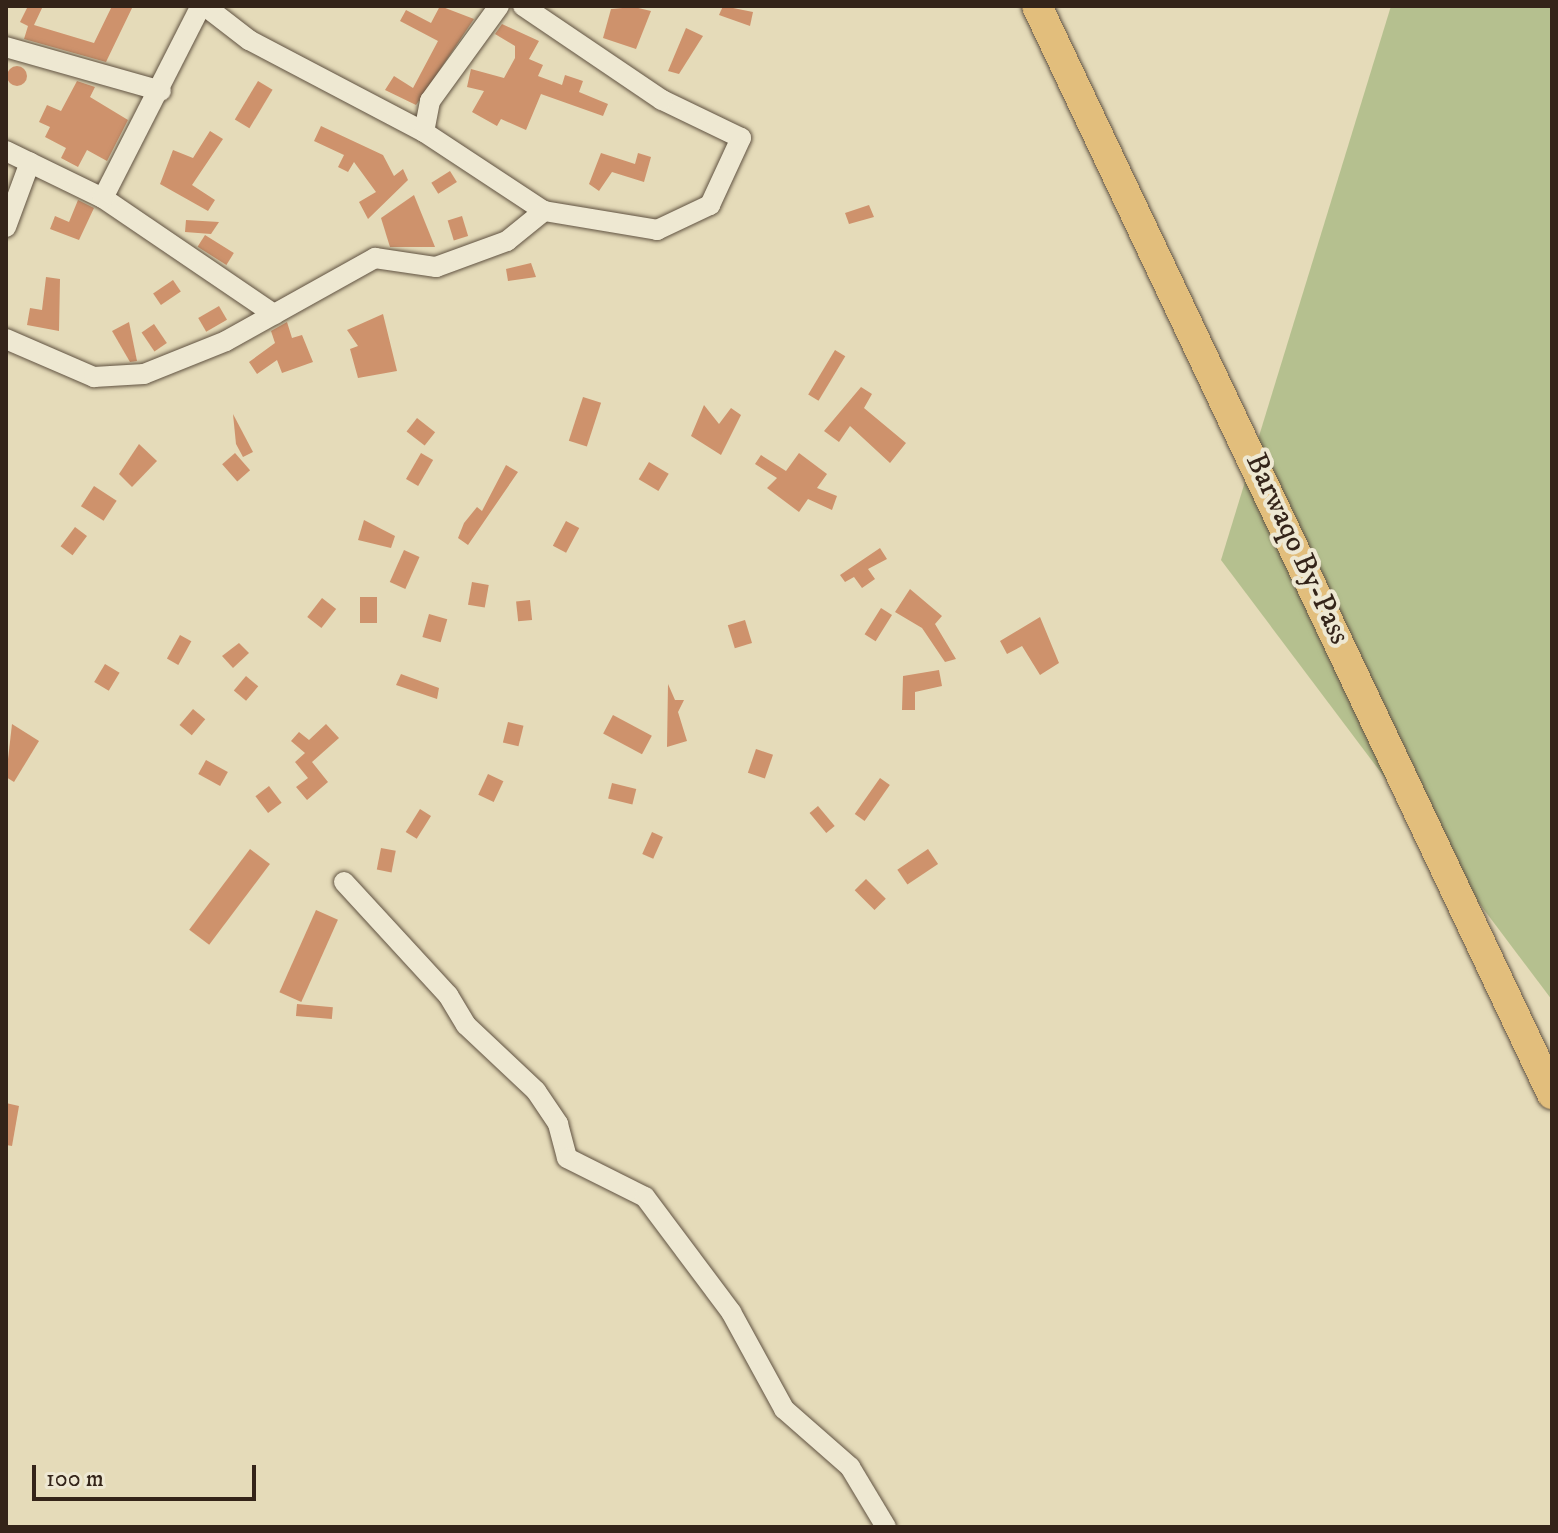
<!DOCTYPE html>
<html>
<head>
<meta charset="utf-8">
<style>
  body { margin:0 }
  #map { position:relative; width:1558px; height:1533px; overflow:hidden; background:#e5dbb9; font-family:"IM FELL DW Pica",serif }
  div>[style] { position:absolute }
  .green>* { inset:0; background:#b5c08f }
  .building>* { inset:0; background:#ce926c; transform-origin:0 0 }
  .round { border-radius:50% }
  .roads { filter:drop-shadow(0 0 2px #605241) drop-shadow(0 0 2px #605241) }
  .minor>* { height:20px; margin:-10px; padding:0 10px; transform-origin:10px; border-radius:10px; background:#eee8d2 }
  .highway>* { height:30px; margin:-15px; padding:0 15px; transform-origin:15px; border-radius:15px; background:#e2be7c }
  span { translate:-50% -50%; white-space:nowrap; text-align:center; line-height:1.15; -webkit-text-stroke:8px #eee8d2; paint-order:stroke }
  .street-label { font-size:30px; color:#342419 }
  .frame { position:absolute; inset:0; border:8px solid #342419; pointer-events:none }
  .scale { position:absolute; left:32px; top:1465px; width:224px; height:36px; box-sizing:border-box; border:4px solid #342419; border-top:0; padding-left:10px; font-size:24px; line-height:28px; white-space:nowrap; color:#342419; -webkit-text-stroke:6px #eee8d2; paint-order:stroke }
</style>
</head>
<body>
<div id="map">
  <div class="green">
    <div style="clip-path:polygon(1391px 6px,1552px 6px,1552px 1000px,1221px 560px)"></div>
  </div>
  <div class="building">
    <div style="clip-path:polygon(28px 6px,43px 6px,34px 25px,94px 43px,112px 6px,133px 6px,106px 62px,24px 39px,28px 26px,20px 22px)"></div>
    <div style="clip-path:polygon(440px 6px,474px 19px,416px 105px,385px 90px,394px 76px,413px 88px,438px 41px,400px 21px,406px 10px,431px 23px)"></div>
    <div style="clip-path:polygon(723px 6px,753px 12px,750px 26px,719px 15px)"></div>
    <div style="clip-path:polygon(634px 7px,651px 11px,636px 49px,603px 38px,611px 9px)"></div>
    <div style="clip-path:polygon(502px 24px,539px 41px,529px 59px,543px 65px,538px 76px,562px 85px,565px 75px,583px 81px,579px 92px,608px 104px,603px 116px,541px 94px,526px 130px,501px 119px,497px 126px,472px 112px,484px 91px,467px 87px,471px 69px,504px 78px,515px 58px,515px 46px,495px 34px)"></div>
    <div style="clip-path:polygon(686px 28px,703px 36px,679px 74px,668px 71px)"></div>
    <div class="round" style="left:7px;top:66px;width:20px;height:20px"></div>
    <div style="clip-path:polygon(77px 81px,95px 87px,90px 97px,128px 120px,107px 161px,87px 150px,78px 167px,61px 158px,66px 148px,45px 137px,50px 127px,39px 122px,47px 105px,61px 111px)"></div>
    <div style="left:258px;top:81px;width:17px;height:45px;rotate:31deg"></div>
    <div style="clip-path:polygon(321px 126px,383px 155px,394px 176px,403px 169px,408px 180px,368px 219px,359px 202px,376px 192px,354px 162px,348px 172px,338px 167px,344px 155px,314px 141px)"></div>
    <div style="clip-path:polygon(210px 131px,223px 139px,192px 185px,215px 200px,208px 211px,160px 184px,173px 150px,193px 158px)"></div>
    <div style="clip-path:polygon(601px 153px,635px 164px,638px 153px,651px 157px,644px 182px,612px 172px,599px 191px,589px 184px)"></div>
    <div style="left:450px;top:171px;width:13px;height:22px;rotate:58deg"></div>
    <div style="clip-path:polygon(414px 195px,435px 247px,390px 247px,381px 218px)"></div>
    <div style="clip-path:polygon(78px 200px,94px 208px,79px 240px,50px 229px,55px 216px,69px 222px)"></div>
    <div style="clip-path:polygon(869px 205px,874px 217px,849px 224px,845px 213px)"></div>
    <div style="left:462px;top:216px;width:21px;height:15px;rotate:73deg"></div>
    <div style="clip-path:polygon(186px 220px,219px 222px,211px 234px,185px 232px)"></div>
    <div style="left:205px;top:235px;width:34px;height:14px;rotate:32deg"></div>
    <div style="clip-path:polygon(531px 263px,536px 277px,508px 281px,506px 269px)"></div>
    <div style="clip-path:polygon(46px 277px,60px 279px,59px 331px,27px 325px,30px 308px,42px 310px)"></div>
    <div style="left:173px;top:280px;width:14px;height:24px;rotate:56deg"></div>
    <div style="left:219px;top:306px;width:16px;height:24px;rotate:60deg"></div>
    <div style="clip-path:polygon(383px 314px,397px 371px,358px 378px,350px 349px,358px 346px,347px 330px)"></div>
    <div style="clip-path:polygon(129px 322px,137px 361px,130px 362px,112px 331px)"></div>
    <div style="clip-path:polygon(287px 322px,292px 338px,302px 335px,313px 362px,282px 373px,277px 360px,257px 374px,249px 362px,275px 343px,271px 331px)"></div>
    <div style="left:154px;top:324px;width:23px;height:15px;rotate:56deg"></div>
    <div style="left:835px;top:350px;width:12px;height:52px;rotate:31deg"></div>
    <div style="clip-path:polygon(861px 387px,872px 394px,864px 408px,906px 443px,890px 463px,850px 426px,839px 442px,824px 431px)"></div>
    <div style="left:583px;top:397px;width:19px;height:46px;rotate:18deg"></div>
    <div style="clip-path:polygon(704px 405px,719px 424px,731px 408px,741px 415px,721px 455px,691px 436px)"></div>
    <div style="clip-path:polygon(233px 414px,253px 452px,243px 457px,236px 444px)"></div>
    <div style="left:417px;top:418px;width:23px;height:17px;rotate:38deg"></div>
    <div style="clip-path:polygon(139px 444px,157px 461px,132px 487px,119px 474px)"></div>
    <div style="left:235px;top:453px;width:23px;height:17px;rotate:49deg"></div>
    <div style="left:421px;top:453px;width:14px;height:30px;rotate:30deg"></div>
    <div style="clip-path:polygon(799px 453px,827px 474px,817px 488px,837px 496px,832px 510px,808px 499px,799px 512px,767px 488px,777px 478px,755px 464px,761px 455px,786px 471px)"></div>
    <div style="left:649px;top:462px;width:23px;height:20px;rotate:31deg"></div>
    <div style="clip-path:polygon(506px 465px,518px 472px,468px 545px,458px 538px,464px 523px,477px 507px,482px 511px)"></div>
    <div style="left:94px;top:486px;width:27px;height:24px;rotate:33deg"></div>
    <div style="clip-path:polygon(364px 520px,395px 536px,391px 548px,358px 540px)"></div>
    <div style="left:566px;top:521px;width:15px;height:28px;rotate:28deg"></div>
    <div style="left:75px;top:527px;width:15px;height:24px;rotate:37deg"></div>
    <div style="clip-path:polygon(880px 548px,887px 559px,868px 569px,875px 579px,862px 588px,854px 577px,845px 582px,840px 575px)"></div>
    <div style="left:404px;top:550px;width:17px;height:35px;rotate:24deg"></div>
    <div style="left:472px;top:582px;width:17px;height:23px;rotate:10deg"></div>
    <div style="clip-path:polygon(910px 589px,942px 616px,935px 624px,956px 659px,945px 662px,922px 628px,895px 612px)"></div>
    <div style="left:360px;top:597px;width:17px;height:26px"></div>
    <div style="left:322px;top:598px;width:18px;height:24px;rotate:38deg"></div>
    <div style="left:530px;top:600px;width:20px;height:14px;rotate:84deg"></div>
    <div style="left:881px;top:608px;width:13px;height:31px;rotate:32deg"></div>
    <div style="left:429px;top:614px;width:19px;height:24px;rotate:16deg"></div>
    <div style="clip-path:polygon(1040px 617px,1059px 663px,1040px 675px,1022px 646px,1007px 654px,1000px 641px)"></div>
    <div style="left:745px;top:620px;width:24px;height:18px;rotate:73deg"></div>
    <div style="left:180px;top:635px;width:13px;height:27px;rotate:29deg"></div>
    <div style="clip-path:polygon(239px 643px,249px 653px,233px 668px,222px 656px)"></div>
    <div style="left:105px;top:664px;width:17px;height:21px;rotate:31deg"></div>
    <div style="clip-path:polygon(939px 670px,942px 686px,915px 692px,915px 710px,902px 710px,903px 676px)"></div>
    <div style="clip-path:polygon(401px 674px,439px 688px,437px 699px,396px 685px)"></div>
    <div style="left:246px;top:676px;width:16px;height:19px;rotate:40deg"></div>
    <div style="clip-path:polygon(668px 684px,675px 700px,684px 700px,678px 712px,687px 741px,667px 747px)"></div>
    <div style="left:193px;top:709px;width:16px;height:21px;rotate:40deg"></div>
    <div style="left:613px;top:715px;width:44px;height:21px;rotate:28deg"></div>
    <div style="left:508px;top:722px;width:16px;height:21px;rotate:14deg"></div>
    <div style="clip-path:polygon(12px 724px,39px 741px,14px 782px,6px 777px)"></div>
    <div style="clip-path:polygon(326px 724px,339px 738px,312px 762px,328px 782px,307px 800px,296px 787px,308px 778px,295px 762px,305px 753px,291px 741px,299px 732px,309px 740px)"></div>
    <div style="left:756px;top:749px;width:18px;height:25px;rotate:19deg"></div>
    <div style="left:206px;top:760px;width:25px;height:16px;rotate:29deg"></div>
    <div style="left:488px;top:774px;width:17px;height:23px;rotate:25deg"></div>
    <div style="left:880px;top:778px;width:12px;height:44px;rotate:35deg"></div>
    <div style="left:612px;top:783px;width:25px;height:16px;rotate:14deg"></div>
    <div style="left:269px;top:786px;width:21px;height:17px;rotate:53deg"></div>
    <div style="left:818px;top:806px;width:26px;height:11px;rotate:50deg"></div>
    <div style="left:420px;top:809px;width:13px;height:27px;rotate:32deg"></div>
    <div style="left:652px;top:832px;width:12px;height:24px;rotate:24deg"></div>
    <div style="left:381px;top:848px;width:15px;height:22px;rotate:11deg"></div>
    <div style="left:250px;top:849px;width:25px;height:101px;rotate:37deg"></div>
    <div style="left:928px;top:849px;width:18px;height:37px;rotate:56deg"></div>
    <div style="left:866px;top:879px;width:28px;height:16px;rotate:45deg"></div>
    <div style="left:316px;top:910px;width:24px;height:90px;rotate:24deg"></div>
    <div style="left:297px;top:1004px;width:36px;height:12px;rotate:5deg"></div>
    <div style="clip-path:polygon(6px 1103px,19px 1106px,12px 1146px,6px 1145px)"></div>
  </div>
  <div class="roads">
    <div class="minor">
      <div style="left:205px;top:6px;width:56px;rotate:37.7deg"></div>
      <div style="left:249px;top:40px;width:198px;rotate:27.7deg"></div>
      <div style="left:424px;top:132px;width:144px;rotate:33.4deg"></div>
      <div style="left:6px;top:47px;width:161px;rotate:15.8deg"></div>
      <div style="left:424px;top:132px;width:32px;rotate:-79deg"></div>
      <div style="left:430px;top:101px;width:117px;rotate:-54deg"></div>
      <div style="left:6px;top:151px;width:108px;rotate:25.9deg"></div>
      <div style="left:103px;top:198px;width:207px;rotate:34.2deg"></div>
      <div style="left:103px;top:198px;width:216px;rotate:-63deg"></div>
      <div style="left:6px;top:227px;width:69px;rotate:-69.7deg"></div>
      <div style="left:6px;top:339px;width:96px;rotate:23.4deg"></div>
      <div style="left:94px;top:377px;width:50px;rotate:-3.4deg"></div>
      <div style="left:144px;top:374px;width:88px;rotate:-21.9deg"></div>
      <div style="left:226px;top:341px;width:171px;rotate:-29.1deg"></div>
      <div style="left:375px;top:258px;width:62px;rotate:8.4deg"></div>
      <div style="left:436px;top:267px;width:76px;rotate:-20.1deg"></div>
      <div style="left:507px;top:241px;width:48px;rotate:-39deg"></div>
      <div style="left:544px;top:211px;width:115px;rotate:9.5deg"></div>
      <div style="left:657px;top:230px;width:59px;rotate:-25.3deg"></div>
      <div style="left:710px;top:205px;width:74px;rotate:-65.2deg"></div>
      <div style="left:741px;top:138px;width:88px;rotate:-154.3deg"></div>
      <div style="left:662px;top:100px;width:168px;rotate:-145.9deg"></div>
      <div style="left:344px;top:882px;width:154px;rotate:47.4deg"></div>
      <div style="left:448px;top:995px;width:35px;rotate:59deg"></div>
      <div style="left:466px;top:1025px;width:96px;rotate:43.3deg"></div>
      <div style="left:536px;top:1091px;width:40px;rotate:56deg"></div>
      <div style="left:558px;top:1124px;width:35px;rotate:75deg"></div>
      <div style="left:567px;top:1158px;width:87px;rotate:26.6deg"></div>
      <div style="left:645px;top:1197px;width:144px;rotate:53.2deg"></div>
      <div style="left:731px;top:1312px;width:111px;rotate:61.3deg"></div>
      <div style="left:784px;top:1409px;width:88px;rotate:41.3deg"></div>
      <div style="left:850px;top:1467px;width:70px;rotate:59deg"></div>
    </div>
    <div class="highway">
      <div style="left:1037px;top:6px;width:1204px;rotate:64.67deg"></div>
    </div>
  </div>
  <div class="street-label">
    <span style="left:1297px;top:549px;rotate:65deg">Barwaqo By-Pass</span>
  </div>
  <div class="frame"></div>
  <div class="scale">100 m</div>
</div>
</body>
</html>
